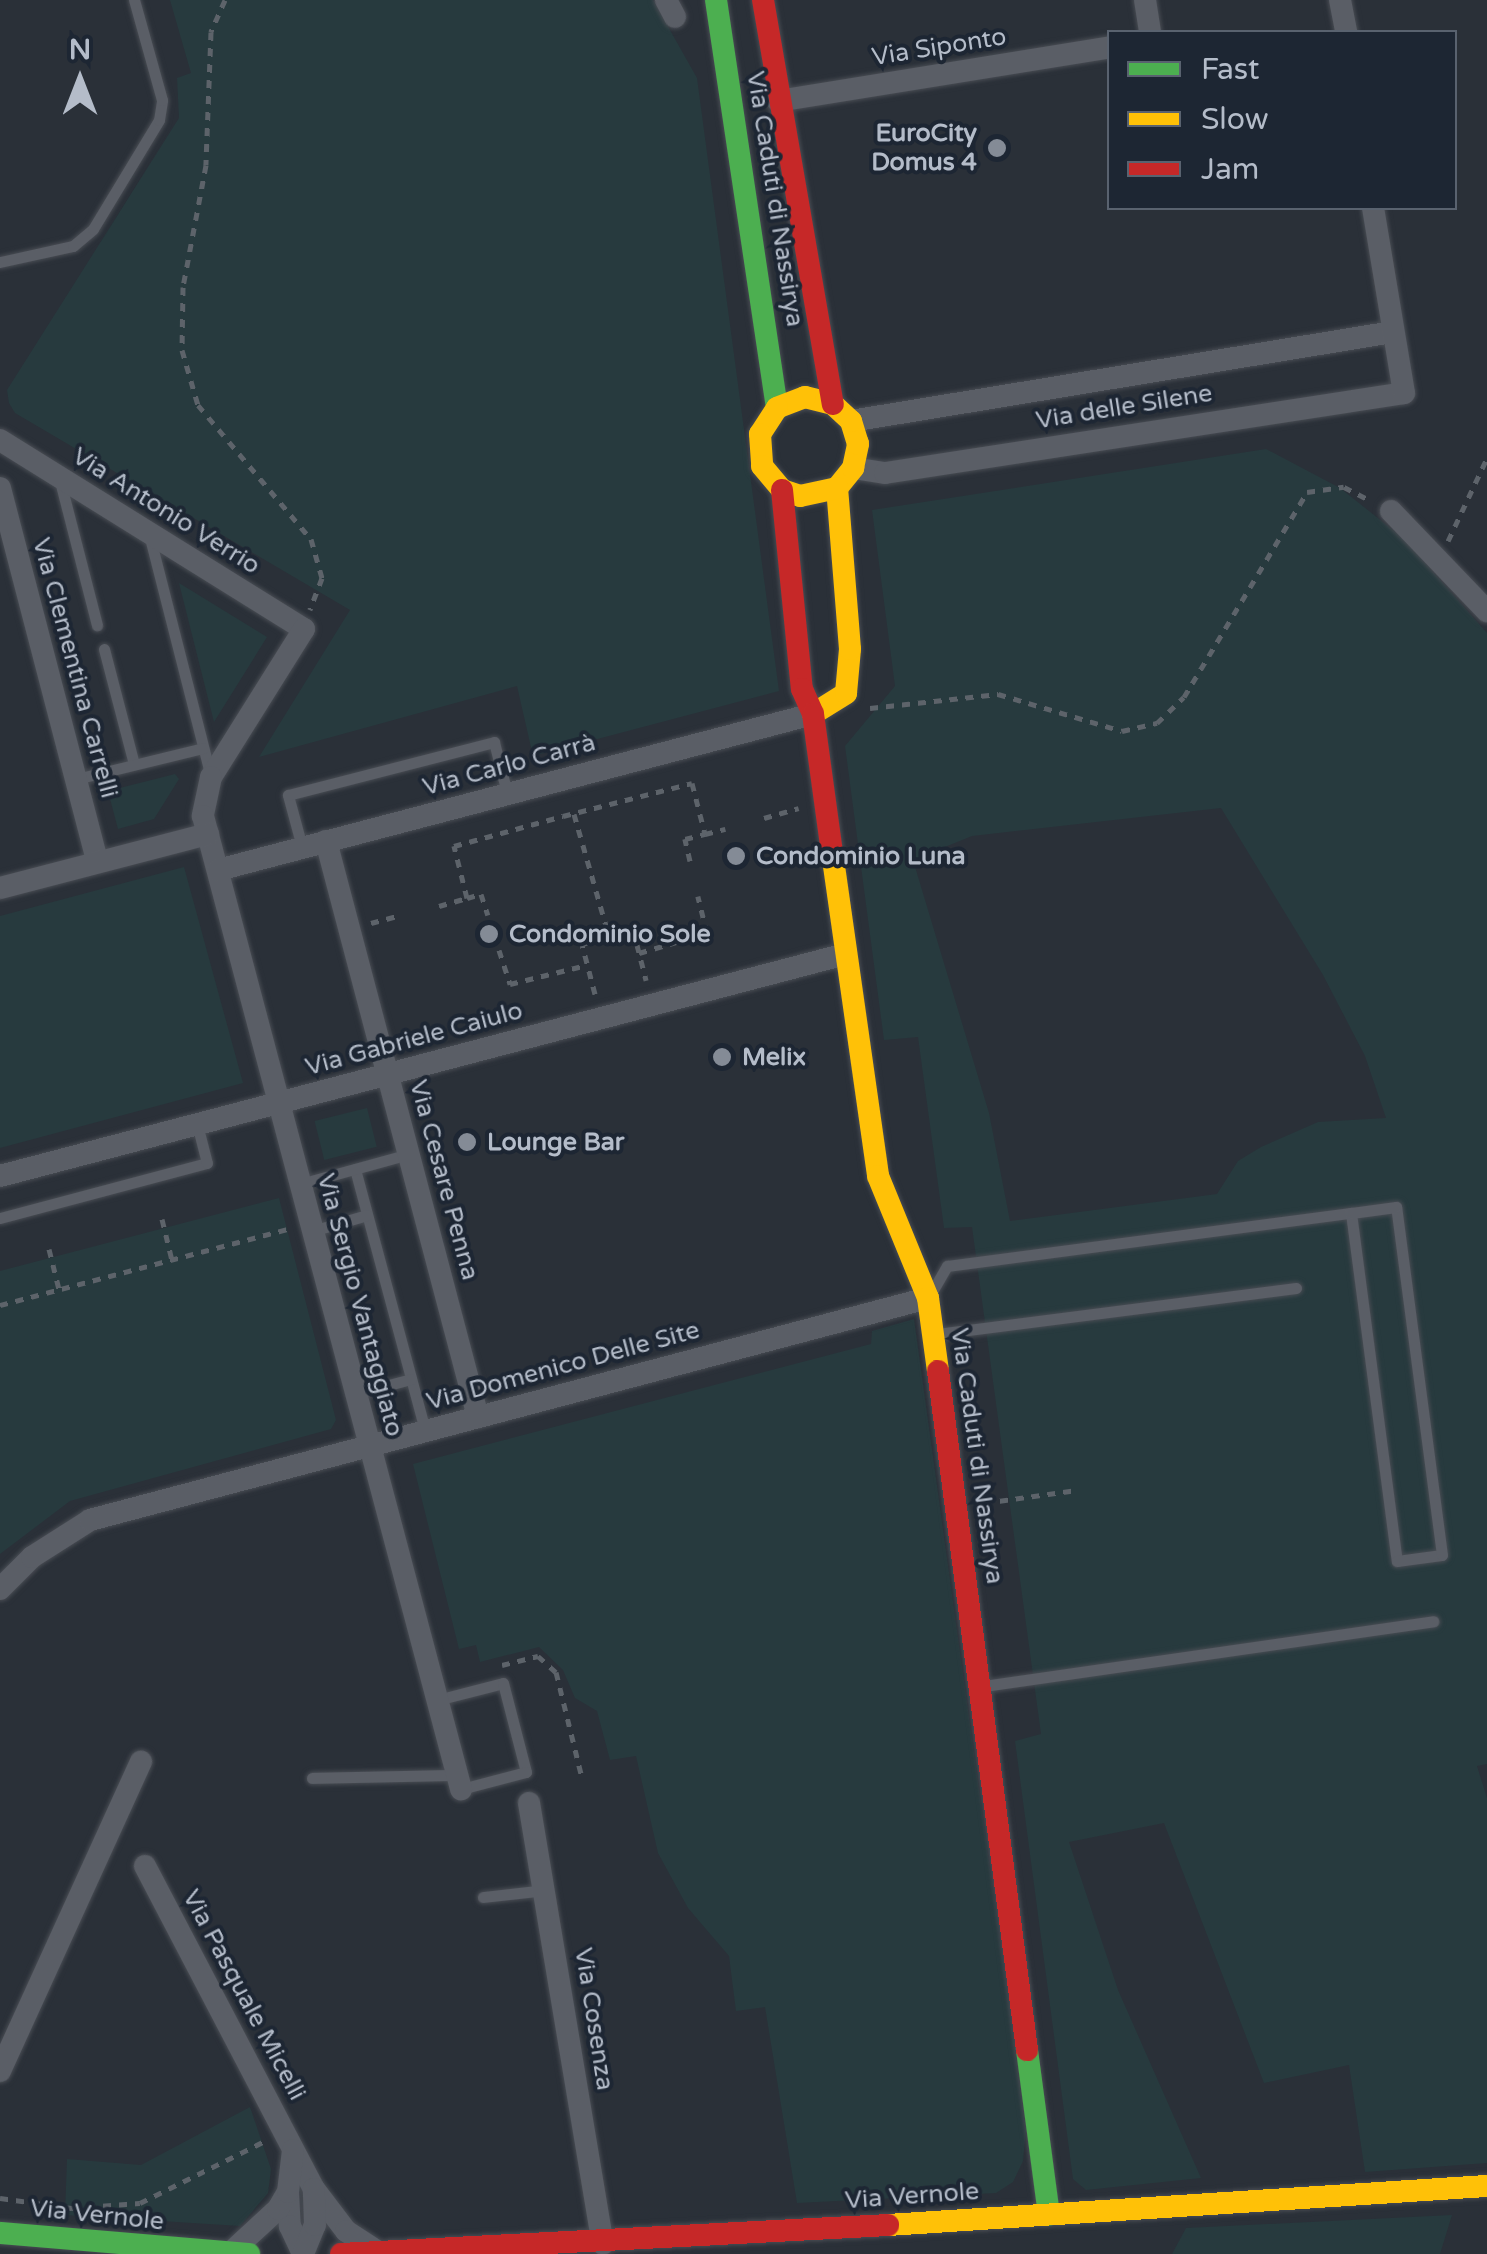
<!DOCTYPE html>
<html>
<head>
<meta charset="utf-8">
<style>
  body { margin:0 }
  #map { position:relative; width:1487px; height:2254px; overflow:hidden; background:#2a3038; font-family:"Varela Round",sans-serif }
  div>[style] { position:absolute }
  .green>* { inset:0; background:#273a3e; transform-origin:0 0 }
  .path>* { height:5px; margin-top:-2.5px; transform-origin:0; background:repeating-linear-gradient(90deg,#5d636a 0 8px,transparent 0 16px) }
  .roads { filter:drop-shadow(0 0 2px #484c53) drop-shadow(0 0 2px #484c53) }
  .lane>* { height:11px; margin:-5.5px; padding:0 5.5px; transform-origin:5.5px; border-radius:5.5px; background:#5a5e66 }
  .street>* { height:22px; margin:-11px; padding:0 11px; transform-origin:11px; border-radius:11px; background:#5a5e66 }
  .fast>* { height:22px; margin:-11px; padding:0 11px; transform-origin:11px; border-radius:11px; background:#4caf50 }
  .slow>* { height:22px; margin:-11px; padding:0 11px; transform-origin:11px; border-radius:11px; background:#ffc107 }
  .jam>* { height:22px; margin:-11px; padding:0 11px; transform-origin:11px; border-radius:11px; background:#c62828 }
  .dots>* { width:28px; height:28px; translate:-50% -50%; box-sizing:border-box; border:5px solid #1d2633; border-radius:50% }
  span { translate:-50% -50%; white-space:nowrap; text-align:center; line-height:1.15; -webkit-text-stroke:8px #1d2633; paint-order:stroke }
  .street-label { font-size:25px; color:#b4bcc9 }
  .poi-label { font-size:25px; color:#b4bcc9; font-weight:700 }
  .right { translate:-100% -50%; text-align:right }
  .left { translate:0 -50%; text-align:left }
  .legend { position:absolute; left:1107px; top:30px; width:350px; height:180px; box-sizing:border-box; background:#1d2633; border:2px solid #59626f; margin:0; padding:12px 18px; list-style:none; font-size:30px; color:#b4bcc9 }
  .legend li { display:flex; align-items:center; gap:20px; height:50px }
  .legend b { width:50px; border:2px solid #59626f }
  .north { position:absolute; left:30px; top:30px; width:100px; height:100px; -webkit-text-stroke:8px #1d2633; paint-order:stroke; rotate:0deg; font-size:28px; font-weight:700; line-height:40px; text-align:center; color:#b4bcc9 }
  .north::after { content:''; display:block; margin:auto; width:35px; height:45px; background:#b4bcc9; clip-path:polygon(50% 0,100% 100%,50% 72%,0 100%) }
</style>
</head>
<body>
<div id="map">
  <div class="green">
    <div style="clip-path:polygon(170px 0,653px 0,697px 78px,779px 691px,533px 756px,517px 686px,259px 757px,350px 610px,15px 413px,9px 403px,7px 390px,179px 118px,177px 78px,191px 73px)"></div>
    <div style="clip-path:polygon(evenodd,1266px 449px,1340px 488px,1403px 538px,1487px 633px,1487px 1764px,1477px 1766px,1487px 1798px,1487px 2163px,1365px 2172px,1349px 2065px,1264px 2083px,1164px 1823px,1069px 1842px,1118px 1990px,1201px 2178px,1086px 2190px,1073px 2179px,1015px 1741px,1041px 1734px,972px 1227px,944px 1228px,918px 1037px,884px 1040px,845px 746px,895px 686px,872px 510px,1266px 449px,1221px 808px,1323px 975px,1365px 1056px,1386px 1118px,1318px 1122px,1261px 1147px,1238px 1161px,1217px 1194px,1010px 1221px,989px 1113px,913px 860px,972px 836px,1221px 808px)"></div>
    <div style="clip-path:polygon(179px 583px,267px 637px,214px 722px)"></div>
    <div style="clip-path:polygon(175px 774px,179px 779px,154px 819px,118px 829px,108px 791px)"></div>
    <div style="clip-path:polygon(184px 867px,243px 1083px,0 1148px,0 916px)"></div>
    <div style="left:367px;top:1108px;width:40px;height:54px;rotate:76deg"></div>
    <div style="clip-path:polygon(279px 1198px,336px 1420px,331px 1429px,70px 1501px,0 1554px,0 1271px)"></div>
    <div style="clip-path:polygon(914px 1319px,1026px 2130px,1023px 2161px,1013px 2182px,996px 2193px,797px 2203px,765px 2007px,736px 2011px,729px 1956px,688px 1908px,658px 1853px,636px 1756px,610px 1760px,597px 1711px,575px 1698px,563px 1670px,539px 1647px,480px 1662px,476px 1645px,459px 1649px,413px 1464px,871px 1344px,872px 1331px)"></div>
    <div style="clip-path:polygon(250px 2107px,271px 2169px,268px 2193px,240px 2226px,65px 2215px,67px 2159px,141px 2165px)"></div>
    <div style="clip-path:polygon(1452px 2215px,1440px 2254px,1172px 2254px,1186px 2228px)"></div>
  </div>
  <div class="path">
    <div style="left:225px;top:0;width:35px;rotate:114deg"></div>
    <div style="left:211px;top:32px;width:133px;rotate:92.2deg"></div>
    <div style="left:206px;top:165px;width:124px;rotate:100.7deg"></div>
    <div style="left:183px;top:287px;width:63px;rotate:90.9deg"></div>
    <div style="left:182px;top:350px;width:57px;rotate:73.8deg"></div>
    <div style="left:198px;top:405px;width:175px;rotate:49.9deg"></div>
    <div style="left:311px;top:539px;width:41px;rotate:74.2deg"></div>
    <div style="left:322px;top:578px;width:34px;rotate:111deg"></div>
    <div style="left:1448px;top:541px;width:92px;rotate:-64.8deg"></div>
    <div style="left:870px;top:708px;width:129px;rotate:-6.2deg"></div>
    <div style="left:998px;top:694px;width:129px;rotate:16.6deg"></div>
    <div style="left:1122px;top:731px;width:36px;rotate:-13deg"></div>
    <div style="left:1157px;top:723px;width:37px;rotate:-44deg"></div>
    <div style="left:1184px;top:697px;width:239px;rotate:-59deg"></div>
    <div style="left:1307px;top:492px;width:37px;rotate:-8deg"></div>
    <div style="left:1344px;top:487px;width:29px;rotate:27deg"></div>
    <div style="left:574px;top:814px;width:127px;rotate:74deg"></div>
    <div style="left:764px;top:818px;width:36px;rotate:-16deg"></div>
    <div style="left:690px;top:861px;width:23px;rotate:-103deg"></div>
    <div style="left:685px;top:839px;width:21px;rotate:-14deg"></div>
    <div style="left:467px;top:898px;width:15px;rotate:-16deg"></div>
    <div style="left:481px;top:894px;width:22px;rotate:72deg"></div>
    <div style="left:439px;top:906px;width:29px;rotate:-16deg"></div>
    <div style="left:467px;top:898px;width:54px;rotate:-104deg"></div>
    <div style="left:454px;top:846px;width:113px;rotate:-15.4deg"></div>
    <div style="left:563px;top:816px;width:133px;rotate:-14.3deg"></div>
    <div style="left:692px;top:783px;width:53px;rotate:75.7deg"></div>
    <div style="left:705px;top:834px;width:21px;rotate:-14deg"></div>
    <div style="left:371px;top:923px;width:30px;rotate:-15deg"></div>
    <div style="left:499px;top:950px;width:36px;rotate:72deg"></div>
    <div style="left:510px;top:984px;width:79px;rotate:-13.9deg"></div>
    <div style="left:639px;top:953px;width:71px;rotate:-16.4deg"></div>
    <div style="left:707px;top:933px;width:38px;rotate:-104deg"></div>
    <div style="left:595px;top:994px;width:52px;rotate:-104.6deg"></div>
    <div style="left:582px;top:944px;width:53px;rotate:-16.4deg"></div>
    <div style="left:633px;top:929px;width:53px;rotate:75.7deg"></div>
    <div style="left:162px;top:1219px;width:42px;rotate:76.3deg"></div>
    <div style="left:49px;top:1249px;width:41px;rotate:76deg"></div>
    <div style="left:0;top:1305px;width:298px;rotate:-14.8deg"></div>
    <div style="left:984px;top:1503px;width:94px;rotate:-8deg"></div>
    <div style="left:502px;top:1665px;width:37px;rotate:-14deg"></div>
    <div style="left:538px;top:1656px;width:24px;rotate:42deg"></div>
    <div style="left:556px;top:1672px;width:105px;rotate:76.2deg"></div>
    <div style="left:0;top:2198px;width:72px;rotate:8deg"></div>
    <div style="left:71px;top:2208px;width:69px;rotate:-4.1deg"></div>
    <div style="left:140px;top:2203px;width:142px;rotate:-26.4deg"></div>
  </div>
  <div class="roads">
    <div class="lane">
      <div style="left:0;top:262px;width:75px;rotate:-12.4deg"></div>
      <div style="left:73px;top:246px;width:26px;rotate:-40deg"></div>
      <div style="left:93px;top:229px;width:127px;rotate:-58.8deg"></div>
      <div style="left:159px;top:120px;width:20px;rotate:-81deg"></div>
      <div style="left:162px;top:100px;width:104px;rotate:-105.6deg"></div>
      <div style="left:60px;top:481px;width:149px;rotate:75.6deg"></div>
      <div style="left:149px;top:534px;width:247px;rotate:75.7deg"></div>
      <div style="left:104px;top:649px;width:119px;rotate:75.4deg"></div>
      <div style="left:76px;top:779px;width:131px;rotate:-13.7deg"></div>
      <div style="left:302px;top:847px;width:54px;rotate:-105.1deg"></div>
      <div style="left:288px;top:795px;width:213px;rotate:-14.4deg"></div>
      <div style="left:494px;top:742px;width:53px;rotate:75.7deg"></div>
      <div style="left:355px;top:1169px;width:271px;rotate:75deg"></div>
      <div style="left:300px;top:1184px;width:113px;rotate:-15.4deg"></div>
      <div style="left:0;top:1218px;width:214px;rotate:-14.9deg"></div>
      <div style="left:207px;top:1163px;width:40px;rotate:-104.4deg"></div>
      <div style="left:312px;top:1231px;width:57px;rotate:-16.2deg"></div>
      <div style="left:933px;top:1290px;width:28px;rotate:-60deg"></div>
      <div style="left:947px;top:1266px;width:407px;rotate:-7.5deg"></div>
      <div style="left:1351px;top:1213px;width:351px;rotate:82.5deg"></div>
      <div style="left:1397px;top:1561px;width:45px;rotate:-7.6deg"></div>
      <div style="left:1442px;top:1555px;width:351px;rotate:-97.5deg"></div>
      <div style="left:1396px;top:1207px;width:45px;rotate:172.4deg"></div>
      <div style="left:937px;top:1334px;width:362px;rotate:-7.3deg"></div>
      <div style="left:355px;top:1394px;width:58px;rotate:-15deg"></div>
      <div style="left:984px;top:1686px;width:454px;rotate:-8.2deg"></div>
      <div style="left:437px;top:1700px;width:68px;rotate:-14.4deg"></div>
      <div style="left:503px;top:1683px;width:92px;rotate:75.5deg"></div>
      <div style="left:526px;top:1772px;width:67px;rotate:165.3deg"></div>
      <div style="left:312px;top:1778px;width:146px;rotate:-1.2deg"></div>
      <div style="left:483px;top:1897px;width:62px;rotate:-6.4deg"></div>
    </div>
    <div class="street">
      <div style="left:666px;top:0;width:19px;rotate:62deg"></div>
      <div style="left:1145px;top:0;width:32px;rotate:81deg"></div>
      <div style="left:1340px;top:0;width:33px;rotate:79deg"></div>
      <div style="left:778px;top:101px;width:336px;rotate:-9.2deg"></div>
      <div style="left:851px;top:421px;width:549px;rotate:-9.33deg"></div>
      <div style="left:0;top:440px;width:358px;rotate:31.9deg"></div>
      <div style="left:304px;top:629px;width:175px;rotate:122.1deg"></div>
      <div style="left:211px;top:777px;width:40px;rotate:102deg"></div>
      <div style="left:203px;top:816px;width:1007px;rotate:75.15deg"></div>
      <div style="left:853px;top:468px;width:32px;rotate:9deg"></div>
      <div style="left:885px;top:473px;width:525px;rotate:-8.76deg"></div>
      <div style="left:1404px;top:393px;width:188px;rotate:-99.5deg"></div>
      <div style="left:0;top:488px;width:385px;rotate:75.4deg"></div>
      <div style="left:1391px;top:511px;width:139px;rotate:46.2deg"></div>
      <div style="left:326px;top:841px;width:596px;rotate:75.22deg"></div>
      <div style="left:218px;top:870px;width:615px;rotate:-14.69deg"></div>
      <div style="left:0;top:888px;width:215px;rotate:-14.6deg"></div>
      <div style="left:0;top:1176px;width:871px;rotate:-14.71deg"></div>
      <div style="left:0;top:1589px;width:45px;rotate:-45deg"></div>
      <div style="left:32px;top:1557px;width:69px;rotate:-32.5deg"></div>
      <div style="left:90px;top:1520px;width:867px;rotate:-14.84deg"></div>
      <div style="left:529px;top:1803px;width:447px;rotate:80.5deg"></div>
      <div style="left:145px;top:1866px;width:365px;rotate:62.4deg"></div>
      <div style="left:314px;top:2189px;width:53px;rotate:52.7deg"></div>
      <div style="left:346px;top:2231px;width:38px;rotate:33deg"></div>
      <div style="left:0;top:2071px;width:340px;rotate:-65.5deg"></div>
      <div style="left:288px;top:2192px;width:34px;rotate:87deg"></div>
      <div style="left:290px;top:2226px;width:31px;rotate:65deg"></div>
      <div style="left:229px;top:2254px;width:67px;rotate:-42.6deg"></div>
      <div style="left:278px;top:2209px;width:20px;rotate:-60deg"></div>
      <div style="left:288px;top:2192px;width:42px;rotate:-83.2deg"></div>
      <div style="left:303px;top:2254px;width:31px;rotate:-68deg"></div>
      <div style="left:315px;top:2225px;width:36px;rotate:-92deg"></div>
    </div>
    <div class="fast">
      <div style="left:716px;top:0;width:413px;rotate:81.5deg"></div>
      <div style="left:1027px;top:2050px;width:166px;rotate:82.4deg"></div>
      <div style="left:0;top:2233px;width:250px;rotate:4.8deg"></div>
    </div>
    <div class="slow">
      <div style="left:813px;top:714px;width:39px;rotate:-32deg"></div>
      <div style="left:846px;top:693px;width:44px;rotate:-84.8deg"></div>
      <div style="left:850px;top:649px;width:162px;rotate:-94.6deg"></div>
      <div style="left:837px;top:488px;width:26px;rotate:-51deg"></div>
      <div style="left:853px;top:468px;width:25px;rotate:-78deg"></div>
      <div style="left:858px;top:444px;width:24px;rotate:-107deg"></div>
      <div style="left:851px;top:421px;width:25px;rotate:-137deg"></div>
      <div style="left:833px;top:404px;width:29px;rotate:-166deg"></div>
      <div style="left:805px;top:397px;width:30px;rotate:159deg"></div>
      <div style="left:777px;top:408px;width:31px;rotate:123deg"></div>
      <div style="left:760px;top:434px;width:32px;rotate:86deg"></div>
      <div style="left:762px;top:466px;width:31px;rotate:50deg"></div>
      <div style="left:782px;top:490px;width:19px;rotate:18deg"></div>
      <div style="left:800px;top:496px;width:38px;rotate:-12deg"></div>
      <div style="left:832px;top:852px;width:327px;rotate:81.9deg"></div>
      <div style="left:878px;top:1176px;width:132px;rotate:67.7deg"></div>
      <div style="left:928px;top:1298px;width:74px;rotate:82.2deg"></div>
      <div style="left:888px;top:2225px;width:600px;rotate:-3.73deg"></div>
    </div>
    <div class="jam">
      <div style="left:763px;top:0;width:410px;rotate:80.2deg"></div>
      <div style="left:782px;top:490px;width:200px;rotate:84.3deg"></div>
      <div style="left:802px;top:689px;width:27px;rotate:66deg"></div>
      <div style="left:813px;top:714px;width:139px;rotate:82.2deg"></div>
      <div style="left:938px;top:1371px;width:685px;rotate:82.53deg"></div>
      <div style="left:341px;top:2254px;width:548px;rotate:-3.03deg"></div>
    </div>
  </div>
  <div class="dots">
    <div style="left:997px;top:148px;background:#848b96"></div>
    <div style="left:736px;top:856px;background:#848b96"></div>
    <div style="left:489px;top:934px;background:#848b96"></div>
    <div style="left:722px;top:1057px;background:#848b96"></div>
    <div style="left:467px;top:1142px;background:#848b96"></div>
  </div>
  <div class="street-label">
    <span style="left:939px;top:47px;rotate:-9deg">Via Siponto</span>
    <span style="left:775px;top:199px;rotate:81deg">Via Caduti di Nassirya</span>
    <span style="left:1124px;top:407px;rotate:-9deg">Via delle Silene</span>
    <span style="left:166px;top:511px;rotate:32deg">Via Antonio Verrio</span>
    <span style="left:75px;top:668px;rotate:75deg">Via Clementina Carrelli</span>
    <span style="left:509px;top:765px;rotate:-15deg">Via Carlo Carrà</span>
    <span style="left:414px;top:1039px;rotate:-15deg">Via Gabriele Caiulo</span>
    <span style="left:444px;top:1180px;rotate:75deg">Via Cesare Penna</span>
    <span style="left:360px;top:1305px;rotate:75deg">Via Sergio Vantaggiato</span>
    <span style="left:563px;top:1366px;rotate:-15deg">Via Domenico Delle Site</span>
    <span style="left:977px;top:1456px;rotate:82deg">Via Caduti di Nassirya</span>
    <span style="left:244px;top:1995px;rotate:62deg">Via Pasquale Micelli</span>
    <span style="left:594px;top:2019px;rotate:81deg">Via Cosenza</span>
    <span style="left:912px;top:2196px;rotate:-4deg">Via Vernole</span>
    <span style="left:97px;top:2215px;rotate:6deg">Via Vernole</span>
  </div>
  <div class="poi-label">
    <span class="right" style="left:977px;top:148px">EuroCity<br>Domus 4</span>
    <span class="left" style="left:756px;top:856px">Condominio Luna</span>
    <span class="left" style="left:509px;top:934px">Condominio Sole</span>
    <span class="left" style="left:742px;top:1057px">Melix</span>
    <span class="left" style="left:487px;top:1142px">Lounge Bar</span>
  </div>
  <ul class="legend">
  <li><b style="height:12px;background:#4caf50"></b>Fast</li>
  <li><b style="height:12px;background:#ffc107"></b>Slow</li>
  <li><b style="height:12px;background:#c62828"></b>Jam</li>
  </ul>
  <div class="north">N</div>
</div>
</body>
</html>
